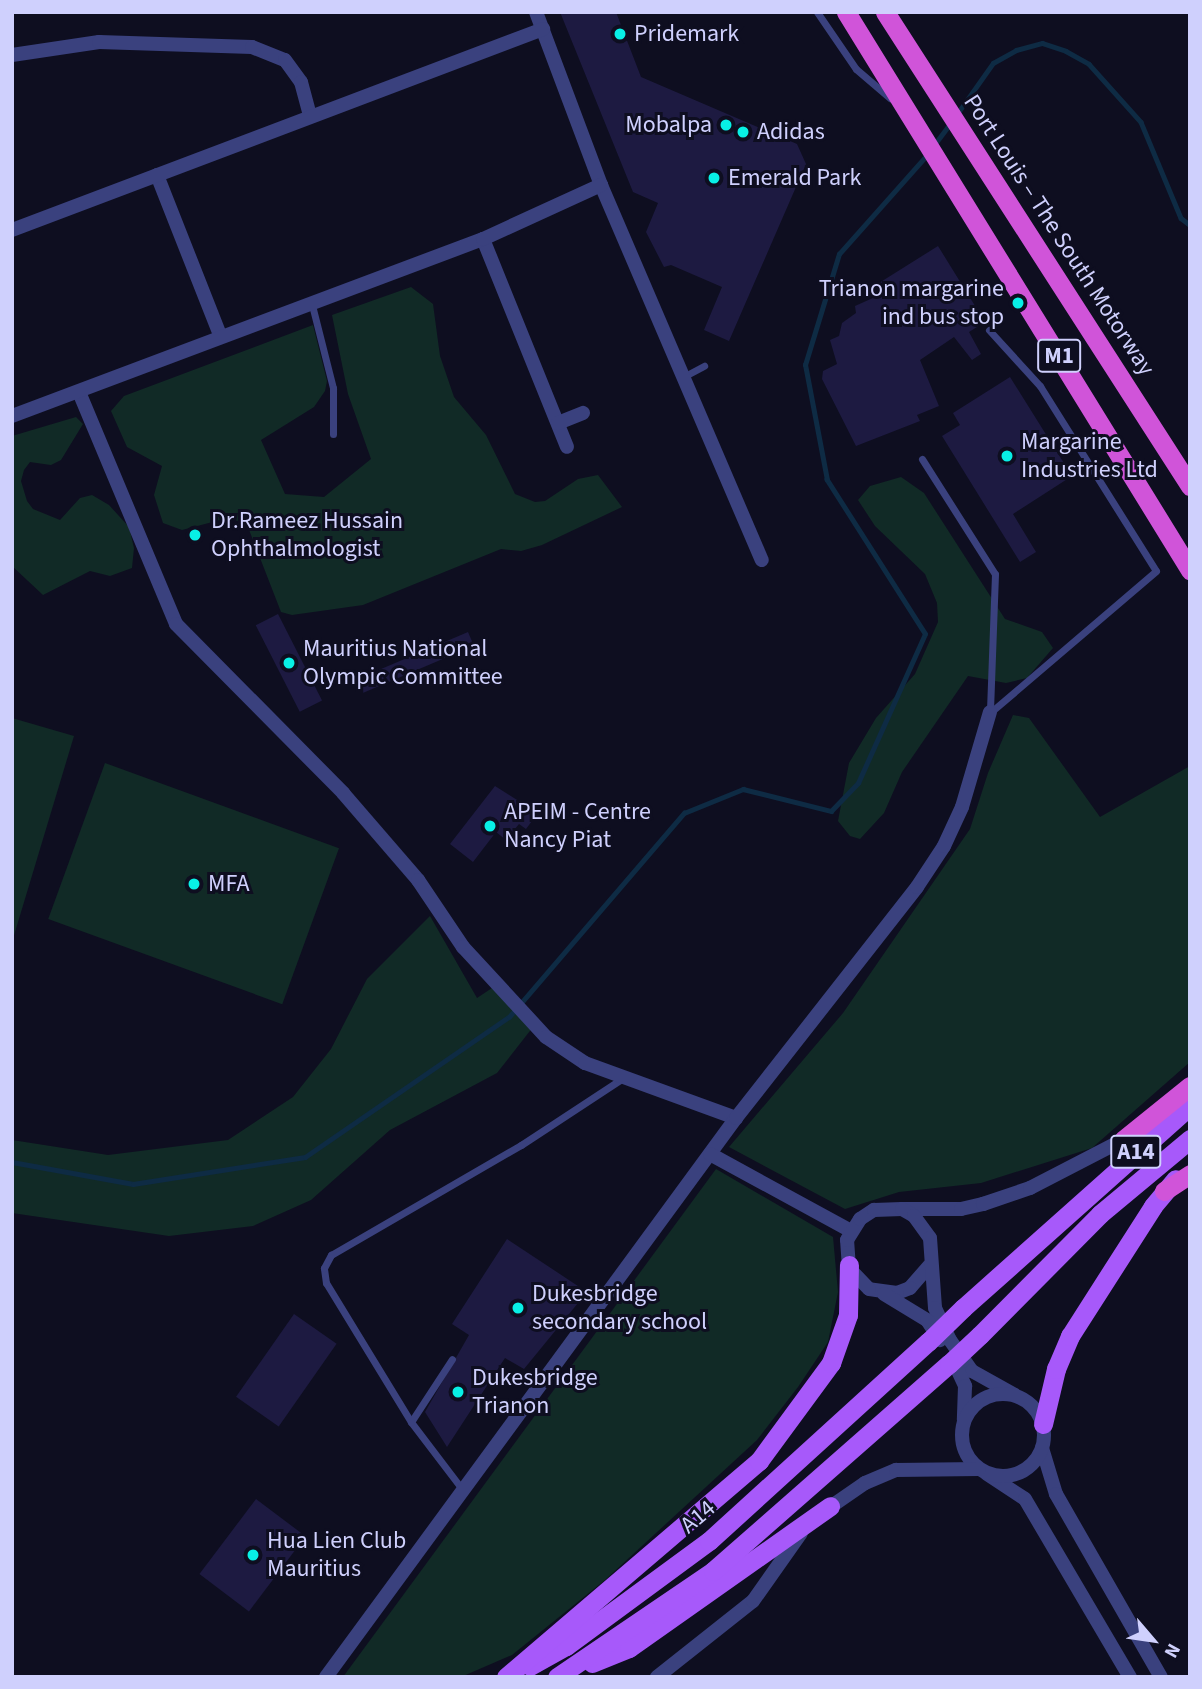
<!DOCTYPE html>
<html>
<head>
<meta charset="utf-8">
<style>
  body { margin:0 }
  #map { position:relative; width:1202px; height:1689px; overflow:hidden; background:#0e0e20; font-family:"Source Sans 3",sans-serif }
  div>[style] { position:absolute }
  .green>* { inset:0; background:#112a26; transform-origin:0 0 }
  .stream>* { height:4.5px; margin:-2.25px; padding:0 2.25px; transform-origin:2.25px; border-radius:2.25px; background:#0e2b44 }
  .building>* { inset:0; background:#1d1a41; transform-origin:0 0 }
  .service>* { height:7px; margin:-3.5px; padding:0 3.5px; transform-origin:3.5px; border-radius:3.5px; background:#3a417e }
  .minor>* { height:14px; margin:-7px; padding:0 7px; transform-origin:7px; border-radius:7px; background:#3a417e }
  .tertiary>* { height:14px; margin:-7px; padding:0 7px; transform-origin:7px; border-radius:7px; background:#3a417e }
  .tertiary>.ring { margin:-7px; padding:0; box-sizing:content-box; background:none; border:14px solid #3a417e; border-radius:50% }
  .primary>* { height:19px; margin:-9.5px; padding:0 9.5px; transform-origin:9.5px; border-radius:9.5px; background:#a759fa }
  .trunk>* { height:19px; margin:-9.5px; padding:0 9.5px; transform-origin:9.5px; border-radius:9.5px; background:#d054d9 }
  .primary-bridge>* { height:19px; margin:-9.5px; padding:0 9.5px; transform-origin:9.5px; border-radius:9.5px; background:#a759fa }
  .dots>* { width:19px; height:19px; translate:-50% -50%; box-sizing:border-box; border:4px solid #0e0e20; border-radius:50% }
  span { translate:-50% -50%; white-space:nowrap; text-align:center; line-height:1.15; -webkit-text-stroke:6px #0e0e20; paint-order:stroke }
  .shield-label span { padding:2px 5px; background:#0e0e20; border:2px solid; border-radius:5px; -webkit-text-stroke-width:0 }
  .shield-label { font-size:23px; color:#cfd0fd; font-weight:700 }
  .poi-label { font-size:24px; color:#cfd0fd }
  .left { translate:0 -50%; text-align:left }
  .right { translate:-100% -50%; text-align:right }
  .street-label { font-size:24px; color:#cfd0fd }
  .frame { position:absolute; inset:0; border:14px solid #cfd0fd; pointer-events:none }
  .north { position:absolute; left:1118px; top:1605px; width:70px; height:70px; -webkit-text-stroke:5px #0e0e20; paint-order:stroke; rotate:119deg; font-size:19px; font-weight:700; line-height:28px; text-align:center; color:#cfd0fd }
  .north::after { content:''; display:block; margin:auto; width:24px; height:32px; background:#cfd0fd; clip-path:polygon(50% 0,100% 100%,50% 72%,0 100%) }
</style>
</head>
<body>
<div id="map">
  <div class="green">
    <div style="clip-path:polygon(411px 287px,433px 304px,440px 356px,454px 397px,486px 435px,515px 494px,535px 502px,545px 501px,578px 479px,598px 475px,622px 507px,542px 545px,521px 551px,501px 549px,363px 605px,292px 615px,281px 612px,246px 522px,224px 519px,182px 530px,163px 523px,154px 495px,162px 466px,127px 447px,111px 411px,124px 396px,313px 325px,327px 381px,325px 391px,314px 407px,261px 440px,285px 494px,324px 497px,371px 459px,348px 394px,332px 315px)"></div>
    <div style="clip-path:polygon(76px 417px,83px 424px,61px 460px,51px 465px,30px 462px,24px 470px,21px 481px,27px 501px,33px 509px,60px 520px,80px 498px,92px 495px,109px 505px,129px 527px,134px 548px,132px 568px,110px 576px,90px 571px,43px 595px,12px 566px,12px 436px)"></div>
    <div style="clip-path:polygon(901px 477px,924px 493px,1005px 619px,1042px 632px,1053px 648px,1027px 678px,1006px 683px,968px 676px,902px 772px,884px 813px,860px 839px,850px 836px,838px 821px,849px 763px,876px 718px,915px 674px,938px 622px,937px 603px,925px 574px,875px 526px,858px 500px,870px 486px)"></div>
    <div style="clip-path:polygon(1013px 715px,1029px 718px,1100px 817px,1190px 766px,1190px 1062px,1092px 1148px,981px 1183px,899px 1192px,845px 1209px,729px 1147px,843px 1013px,970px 829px,988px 773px)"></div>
    <div style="clip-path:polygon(12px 718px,74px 736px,12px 942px)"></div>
    <div style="left:105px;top:763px;width:249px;height:166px;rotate:20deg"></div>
    <div style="clip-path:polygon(430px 916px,477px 998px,492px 988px,533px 1027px,497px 1073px,390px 1130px,311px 1200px,253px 1226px,169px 1236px,12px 1213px,12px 1140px,108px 1155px,228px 1140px,293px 1097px,331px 1049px,367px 979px)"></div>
    <div style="clip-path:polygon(716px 1169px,833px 1237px,838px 1292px,828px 1342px,798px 1387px,757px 1440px,605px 1580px,512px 1655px,461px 1677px,343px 1677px)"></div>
  </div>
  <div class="stream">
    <div style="left:957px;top:114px;width:62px;rotate:-54.8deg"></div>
    <div style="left:993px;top:63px;width:26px;rotate:-29deg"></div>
    <div style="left:1016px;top:50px;width:27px;rotate:-15deg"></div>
    <div style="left:1042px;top:43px;width:25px;rotate:18deg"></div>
    <div style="left:1066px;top:51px;width:26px;rotate:29deg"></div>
    <div style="left:1089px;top:64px;width:78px;rotate:48.1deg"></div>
    <div style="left:1141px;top:122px;width:104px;rotate:67.4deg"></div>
    <div style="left:1181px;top:218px;width:11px;rotate:38deg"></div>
    <div style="left:934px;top:145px;width:26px;rotate:-53deg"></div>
    <div style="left:12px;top:1162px;width:123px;rotate:10.3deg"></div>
    <div style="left:133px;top:1184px;width:174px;rotate:-8.9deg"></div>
    <div style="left:305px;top:1157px;width:247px;rotate:-34.5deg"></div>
    <div style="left:509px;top:1017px;width:269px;rotate:-49.4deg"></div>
    <div style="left:684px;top:813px;width:64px;rotate:-22.1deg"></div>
    <div style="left:743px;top:789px;width:91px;rotate:14deg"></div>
    <div style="left:831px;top:811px;width:39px;rotate:-46deg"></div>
    <div style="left:858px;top:783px;width:163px;rotate:-65.8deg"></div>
    <div style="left:925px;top:634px;width:183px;rotate:-122.5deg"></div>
    <div style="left:827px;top:480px;width:117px;rotate:-100.8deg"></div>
    <div style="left:805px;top:365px;width:116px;rotate:-73deg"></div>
    <div style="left:839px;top:254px;width:132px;rotate:-48.4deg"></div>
  </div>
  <div class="building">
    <div style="clip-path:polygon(560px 12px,616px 12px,641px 77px,797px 144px,806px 164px,729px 341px,704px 330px,722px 287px,671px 265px,664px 267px,646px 232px,658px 203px,633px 192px)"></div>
    <div style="clip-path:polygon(938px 246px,985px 322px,969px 332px,981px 354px,972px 360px,954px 337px,920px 360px,939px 406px,917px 415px,920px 421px,856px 446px,822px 379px,823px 371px,837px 364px,830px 340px,839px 336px,842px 323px,856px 313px,855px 306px,884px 293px,879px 283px)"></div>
    <div style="clip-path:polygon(1010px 377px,1072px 476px,1013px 514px,1036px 552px,1020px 562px,942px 436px,960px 425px,953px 413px)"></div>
    <div style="left:278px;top:614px;width:97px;height:25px;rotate:63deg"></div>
    <div style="left:468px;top:632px;width:15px;height:120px;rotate:67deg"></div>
    <div style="clip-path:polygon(495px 786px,538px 813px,526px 829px,519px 824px,506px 840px,496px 832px,473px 862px,450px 844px)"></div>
    <div style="clip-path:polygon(507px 1239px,587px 1292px,524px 1369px,505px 1358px,447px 1447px,425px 1412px,469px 1335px,452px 1324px)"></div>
    <div style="left:294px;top:1314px;width:52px;height:101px;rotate:35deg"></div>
    <div style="left:256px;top:1499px;width:62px;height:94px;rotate:37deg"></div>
  </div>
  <div class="service">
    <div style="left:817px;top:12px;width:69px;rotate:55.6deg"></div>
    <div style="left:856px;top:69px;width:45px;rotate:40.5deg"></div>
    <div style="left:311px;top:301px;width:90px;rotate:75.8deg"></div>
    <div style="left:333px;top:388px;width:46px;rotate:90deg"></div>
    <div style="left:989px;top:330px;width:76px;rotate:47.7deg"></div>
    <div style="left:1040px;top:386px;width:218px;rotate:57.9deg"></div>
    <div style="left:1156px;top:571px;width:217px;rotate:139.5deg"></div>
    <div style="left:683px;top:377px;width:24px;rotate:-28deg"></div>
    <div style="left:922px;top:459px;width:136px;rotate:57.6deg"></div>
    <div style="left:995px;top:574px;width:137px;rotate:92.1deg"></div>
    <div style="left:411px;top:1422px;width:75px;rotate:-56.9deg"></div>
    <div style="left:462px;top:1489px;width:84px;rotate:-127.3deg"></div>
    <div style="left:411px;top:1422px;width:163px;rotate:-121.4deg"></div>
    <div style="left:326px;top:1283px;width:15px;rotate:-98deg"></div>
    <div style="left:324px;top:1268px;width:15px;rotate:-62deg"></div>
    <div style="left:331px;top:1255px;width:220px;rotate:-30.1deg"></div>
    <div style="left:521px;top:1145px;width:122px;rotate:-33.3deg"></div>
  </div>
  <div class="minor">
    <div style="left:536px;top:12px;width:185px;rotate:69.4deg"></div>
    <div style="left:601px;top:185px;width:408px;rotate:66.8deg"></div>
    <div style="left:12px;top:55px;width:88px;rotate:-8.5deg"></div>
    <div style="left:99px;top:42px;width:153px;rotate:1.9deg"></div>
    <div style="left:252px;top:47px;width:35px;rotate:22deg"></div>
    <div style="left:285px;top:60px;width:27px;rotate:54deg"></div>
    <div style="left:301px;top:82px;width:35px;rotate:75deg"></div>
    <div style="left:157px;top:175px;width:172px;rotate:68.5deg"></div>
    <div style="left:12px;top:230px;width:568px;rotate:-20.73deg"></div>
    <div style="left:483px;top:239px;width:224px;rotate:68deg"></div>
    <div style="left:79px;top:392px;width:251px;rotate:67.3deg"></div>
    <div style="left:176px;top:624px;width:238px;rotate:45.3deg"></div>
    <div style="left:343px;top:793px;width:115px;rotate:49.2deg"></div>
    <div style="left:418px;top:880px;width:81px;rotate:56.1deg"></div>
    <div style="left:463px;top:947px;width:122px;rotate:47.3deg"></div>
    <div style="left:546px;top:1037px;width:47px;rotate:33.7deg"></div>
    <div style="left:585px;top:1063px;width:161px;rotate:20deg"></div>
    <div style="left:12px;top:416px;width:503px;rotate:-20.6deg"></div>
    <div style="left:483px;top:239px;width:130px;rotate:-24.6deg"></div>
    <div style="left:558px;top:423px;width:27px;rotate:-22deg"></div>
    <div style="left:1042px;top:1448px;width:48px;rotate:73.1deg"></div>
    <div style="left:1056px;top:1494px;width:211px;rotate:60.2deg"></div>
    <div style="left:987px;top:1474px;width:45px;rotate:33.3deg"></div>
    <div style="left:1025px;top:1499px;width:207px;rotate:59.5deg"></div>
    <div style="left:326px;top:1677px;width:693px;rotate:-53.74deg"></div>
    <div style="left:736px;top:1118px;width:293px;rotate:-51.9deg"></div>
    <div style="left:917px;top:887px;width:49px;rotate:-56.6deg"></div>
    <div style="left:944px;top:846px;width:43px;rotate:-65.2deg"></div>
    <div style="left:962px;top:807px;width:99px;rotate:-73.6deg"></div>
  </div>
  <div class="tertiary">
    <div style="left:710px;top:1154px;width:161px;rotate:28.6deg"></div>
    <div style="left:903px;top:1209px;width:58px"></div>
    <div style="left:961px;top:1209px;width:23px;rotate:-13deg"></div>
    <div style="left:983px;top:1204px;width:50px;rotate:-18.8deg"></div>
    <div style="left:1030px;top:1188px;width:105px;rotate:-27.3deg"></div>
    <div style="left:929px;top:1266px;width:29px;rotate:131deg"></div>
    <div style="left:910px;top:1288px;width:14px;rotate:159deg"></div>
    <div style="left:897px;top:1293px;width:28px;rotate:-172deg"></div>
    <div style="left:869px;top:1289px;width:29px;rotate:-134deg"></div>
    <div style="left:849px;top:1268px;width:28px;rotate:-94deg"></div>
    <div style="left:847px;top:1240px;width:25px;rotate:-58deg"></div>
    <div style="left:860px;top:1219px;width:17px;rotate:-33deg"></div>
    <div style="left:874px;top:1210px;width:28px;rotate:-2deg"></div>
    <div style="left:902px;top:1209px;width:14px;rotate:30deg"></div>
    <div style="left:914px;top:1216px;width:27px;rotate:54deg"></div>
    <div style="left:930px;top:1238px;width:70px;rotate:85.9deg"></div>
    <div style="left:935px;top:1308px;width:35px;rotate:65deg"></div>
    <div style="left:950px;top:1340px;width:38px;rotate:55deg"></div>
    <div style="left:972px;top:1371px;width:49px;rotate:29.2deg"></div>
    <div style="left:884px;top:1294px;width:50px;rotate:31.2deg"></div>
    <div style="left:927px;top:1320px;width:24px;rotate:57deg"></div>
    <div style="left:953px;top:1360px;width:29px;rotate:65deg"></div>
    <div style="left:965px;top:1386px;width:34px;rotate:92deg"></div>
    <div class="ring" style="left:962px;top:1394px;width:68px;height:68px"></div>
    <div style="left:823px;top:1512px;width:51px;rotate:-34.6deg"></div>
    <div style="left:865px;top:1483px;width:34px;rotate:-23deg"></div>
    <div style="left:896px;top:1470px;width:83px;rotate:-0.7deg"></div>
    <div style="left:657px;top:1677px;width:122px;rotate:-38.4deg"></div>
    <div style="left:753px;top:1601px;width:83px;rotate:-54.8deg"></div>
  </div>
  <div class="primary">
    <div style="left:963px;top:1308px;width:304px;rotate:-41.7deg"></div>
    <div style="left:980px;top:1335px;width:170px;rotate:-45.2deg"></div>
    <div style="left:1100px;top:1214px;width:117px;rotate:-39.8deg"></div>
    <div style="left:1043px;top:1424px;width:57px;rotate:-76.7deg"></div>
    <div style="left:1056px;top:1369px;width:36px;rotate:-67deg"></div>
    <div style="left:1070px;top:1336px;width:154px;rotate:-57.4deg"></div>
    <div style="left:1153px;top:1206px;width:35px;rotate:-50deg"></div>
    <div style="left:592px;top:1663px;width:40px;rotate:-22deg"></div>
    <div style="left:629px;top:1648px;width:246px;rotate:-35.2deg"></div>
    <div style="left:530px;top:1666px;width:41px;rotate:-29.1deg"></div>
    <div style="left:566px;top:1646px;width:177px;rotate:-36.3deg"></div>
    <div style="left:709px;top:1541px;width:296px;rotate:-42.3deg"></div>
    <div style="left:506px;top:1677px;width:333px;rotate:-40.5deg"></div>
    <div style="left:759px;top:1461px;width:122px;rotate:-53.7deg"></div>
    <div style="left:831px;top:1363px;width:51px;rotate:-70.5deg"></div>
    <div style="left:848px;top:1315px;width:50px;rotate:-88.9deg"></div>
    <div style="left:557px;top:1677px;width:189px;rotate:-34.2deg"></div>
    <div style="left:713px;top:1571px;width:314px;rotate:-41.3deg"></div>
  </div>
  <div class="trunk">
    <div style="left:846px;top:12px;width:656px;rotate:58.35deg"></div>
    <div style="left:885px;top:12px;width:564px;rotate:57.24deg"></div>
    <div style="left:1123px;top:1140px;width:86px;rotate:-38.9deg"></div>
    <div style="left:1164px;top:1191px;width:31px;rotate:-33deg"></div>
  </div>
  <div class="primary-bridge">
    <div style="left:928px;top:1342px;width:49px;rotate:-44.2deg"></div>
    <div style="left:949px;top:1364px;width:42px;rotate:-43.1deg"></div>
  </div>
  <div class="dots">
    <div style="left:620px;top:34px;background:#08f0e6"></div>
    <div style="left:726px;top:125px;background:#08f0e6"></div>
    <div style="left:743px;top:132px;background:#08f0e6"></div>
    <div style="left:714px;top:178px;background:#08f0e6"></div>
    <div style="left:1018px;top:303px;background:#08f0e6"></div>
    <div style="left:1007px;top:456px;background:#08f0e6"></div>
    <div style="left:195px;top:535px;background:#08f0e6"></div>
    <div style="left:289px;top:663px;background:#08f0e6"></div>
    <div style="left:490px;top:826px;background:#08f0e6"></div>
    <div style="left:194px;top:884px;background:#08f0e6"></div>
    <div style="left:518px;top:1308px;background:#08f0e6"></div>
    <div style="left:458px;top:1392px;background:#08f0e6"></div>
    <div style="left:253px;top:1555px;background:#08f0e6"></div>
  </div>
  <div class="shield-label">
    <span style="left:1059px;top:356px">M1</span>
    <span style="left:1136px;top:1152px">A14</span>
  </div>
  <div class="poi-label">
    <span class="left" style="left:634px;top:34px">Pridemark</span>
    <span class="right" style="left:712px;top:125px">Mobalpa</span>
    <span class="left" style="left:757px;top:132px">Adidas</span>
    <span class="left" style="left:728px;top:178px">Emerald Park</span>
    <span class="right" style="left:1004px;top:303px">Trianon margarine<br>ind bus stop</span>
    <span class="left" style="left:1021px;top:456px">Margarine<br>Industries Ltd</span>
    <span class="left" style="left:211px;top:535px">Dr.Rameez Hussain<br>Ophthalmologist</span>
    <span class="left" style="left:303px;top:663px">Mauritius National<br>Olympic Committee</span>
    <span class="left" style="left:504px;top:826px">APEIM - Centre<br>Nancy Piat</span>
    <span class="left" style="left:208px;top:884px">MFA</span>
    <span class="left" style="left:532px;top:1308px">Dukesbridge<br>secondary school</span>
    <span class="left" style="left:472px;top:1392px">Dukesbridge<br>Trianon</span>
    <span class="left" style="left:267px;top:1555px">Hua Lien Club<br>Mauritius</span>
  </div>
  <div class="street-label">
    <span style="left:1059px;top:235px;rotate:57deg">Port Louis – The South Motorway</span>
    <span style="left:698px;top:1517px;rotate:-40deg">A14</span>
  </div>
  <div class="frame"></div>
  <div class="north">N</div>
</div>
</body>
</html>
